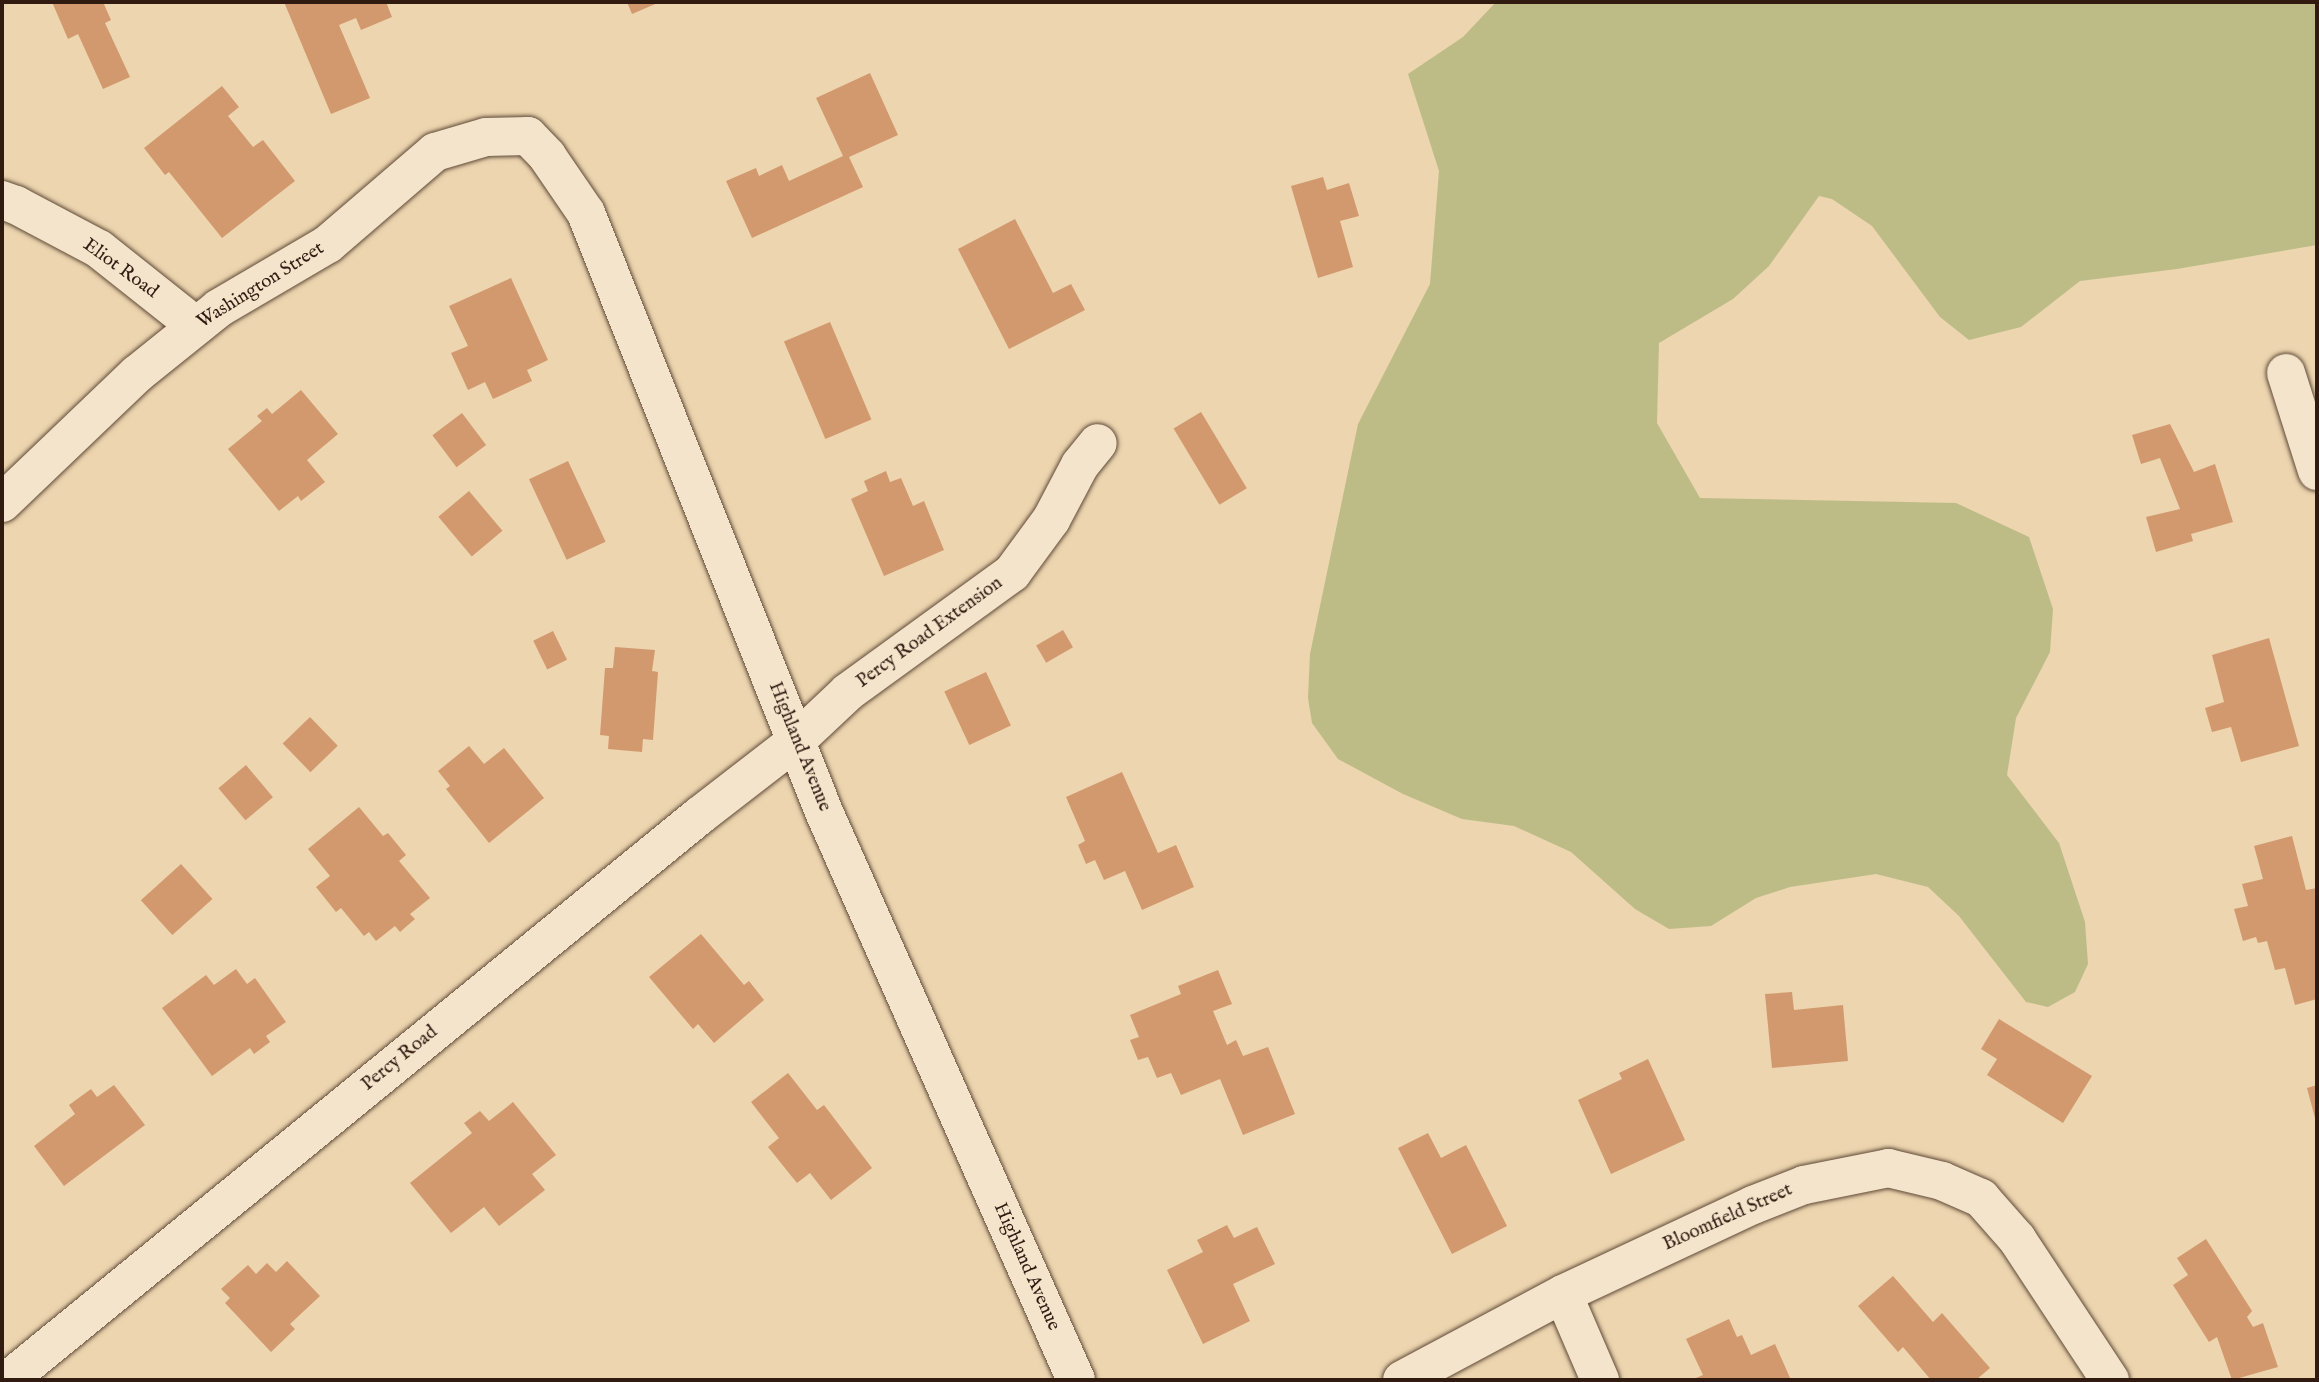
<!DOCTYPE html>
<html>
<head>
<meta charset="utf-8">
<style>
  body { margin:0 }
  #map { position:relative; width:2319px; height:1382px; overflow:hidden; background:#ecd5af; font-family:"IM FELL English",serif }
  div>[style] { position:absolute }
  .green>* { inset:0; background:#bdbc87 }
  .building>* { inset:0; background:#d3996e; transform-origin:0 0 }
  .roads { filter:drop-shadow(0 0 2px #604a38) drop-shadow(0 0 2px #604a38) }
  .street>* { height:38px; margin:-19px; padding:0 19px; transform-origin:19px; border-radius:19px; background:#f3e4cb }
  span { translate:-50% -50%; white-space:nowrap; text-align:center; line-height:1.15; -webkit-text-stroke:7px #f3e4cb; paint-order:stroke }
  .street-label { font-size:19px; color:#311b11 }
  .frame { position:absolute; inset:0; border:4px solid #311b11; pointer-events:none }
</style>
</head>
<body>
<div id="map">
  <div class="green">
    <div style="clip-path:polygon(1496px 2px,2317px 2px,2317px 245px,2177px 269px,2080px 281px,2021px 327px,1969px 340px,1940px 317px,1872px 226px,1832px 199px,1819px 196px,1769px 266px,1733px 299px,1659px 343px,1657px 423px,1700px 498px,1956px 503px,2029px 537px,2053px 609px,2050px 652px,2016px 718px,2007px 775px,2059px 843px,2085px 922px,2088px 964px,2075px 992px,2048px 1007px,2026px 1002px,1959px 916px,1928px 887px,1876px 874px,1790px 887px,1756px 898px,1711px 926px,1669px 929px,1635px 909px,1571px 852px,1514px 826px,1462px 819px,1403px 794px,1338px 759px,1312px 723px,1308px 698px,1310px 654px,1358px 424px,1430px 284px,1439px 171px,1408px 74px,1463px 37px)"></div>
  </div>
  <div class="building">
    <div style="clip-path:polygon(52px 2px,103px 2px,111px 20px,105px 23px,130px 77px,103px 89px,78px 34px,68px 39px)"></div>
    <div style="clip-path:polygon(284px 2px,386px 2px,392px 17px,361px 30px,356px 18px,339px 25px,370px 98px,331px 114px)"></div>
    <div style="clip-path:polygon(627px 2px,660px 2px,632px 14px)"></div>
    <div style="clip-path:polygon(870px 73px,898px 135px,849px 157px,863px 187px,752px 238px,726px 181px,756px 168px,759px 176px,782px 165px,789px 181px,843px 156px,816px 98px)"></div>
    <div style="clip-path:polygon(222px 86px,239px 107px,228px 116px,253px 147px,263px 140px,295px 181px,222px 238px,169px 172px,165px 175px,144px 148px)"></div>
    <div style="clip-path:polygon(1323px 177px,1327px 190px,1349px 183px,1359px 216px,1340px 221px,1353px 267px,1318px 278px,1291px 186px)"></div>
    <div style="clip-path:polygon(1015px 219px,1053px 293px,1071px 284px,1085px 310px,1009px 349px,958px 249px)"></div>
    <div style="clip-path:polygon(511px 278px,548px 360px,527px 370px,532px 381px,493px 399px,485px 382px,468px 390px,451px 353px,468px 346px,449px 306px)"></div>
    <div style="left:830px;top:322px;width:106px;height:50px;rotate:67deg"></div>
    <div style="clip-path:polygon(301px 390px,338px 434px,307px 460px,325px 482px,301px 501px,298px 496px,279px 511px,228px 449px,262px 421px,257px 416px,267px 408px,272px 414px)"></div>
    <div style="left:1201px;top:412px;width:89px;height:32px;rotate:59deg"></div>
    <div style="left:462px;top:413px;width:40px;height:37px;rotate:53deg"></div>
    <div style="clip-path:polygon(2170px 424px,2194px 472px,2215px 464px,2233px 522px,2191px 534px,2193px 541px,2156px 552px,2146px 517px,2180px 509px,2160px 458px,2141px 464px,2132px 435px)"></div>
    <div style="left:568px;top:461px;width:89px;height:43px;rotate:65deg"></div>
    <div style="clip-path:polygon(886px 471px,890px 482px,901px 478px,913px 506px,924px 501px,944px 550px,884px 576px,851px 499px,868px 491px,864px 481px)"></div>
    <div style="left:469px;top:491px;width:52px;height:40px;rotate:50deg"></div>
    <div style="left:1063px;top:630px;width:20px;height:31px;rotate:60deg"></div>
    <div style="left:553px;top:631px;width:32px;height:22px;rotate:64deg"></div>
    <div style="clip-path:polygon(2269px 638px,2299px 746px,2241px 762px,2231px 727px,2212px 732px,2205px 708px,2224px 702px,2212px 655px)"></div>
    <div style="clip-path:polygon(615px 647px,655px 650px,652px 671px,658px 672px,653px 740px,643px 739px,642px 752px,608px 749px,609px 736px,600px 735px,605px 668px,613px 668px)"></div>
    <div style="left:986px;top:672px;width:59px;height:46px;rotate:65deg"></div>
    <div style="left:310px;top:717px;width:40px;height:38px;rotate:46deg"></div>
    <div style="clip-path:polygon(469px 746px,484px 764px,504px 748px,544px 798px,489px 843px,446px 789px,450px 786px,438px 771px)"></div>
    <div style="left:246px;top:765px;width:42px;height:36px;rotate:50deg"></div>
    <div style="clip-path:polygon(1122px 772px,1158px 853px,1176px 845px,1194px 887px,1142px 910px,1125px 871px,1104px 880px,1095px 860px,1086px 864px,1078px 845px,1085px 841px,1066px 797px)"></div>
    <div style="clip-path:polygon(359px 807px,383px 836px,388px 833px,406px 855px,399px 861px,430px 898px,410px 914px,415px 919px,400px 932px,395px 926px,376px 941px,369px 932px,364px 936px,341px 908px,336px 912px,316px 887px,330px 876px,308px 849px)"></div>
    <div style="clip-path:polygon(2292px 836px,2306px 890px,2317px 888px,2317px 999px,2295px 1005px,2285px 968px,2275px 970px,2267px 941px,2258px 943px,2256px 937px,2243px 941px,2234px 909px,2248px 906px,2242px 884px,2263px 879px,2254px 846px)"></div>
    <div style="left:181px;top:864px;width:47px;height:54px;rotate:48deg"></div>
    <div style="clip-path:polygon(701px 934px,744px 985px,749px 981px,764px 1000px,714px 1043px,698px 1024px,693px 1029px,649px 977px)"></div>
    <div style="clip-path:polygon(236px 969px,247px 984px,255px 978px,286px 1022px,266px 1036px,270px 1042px,254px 1054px,250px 1048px,212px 1076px,162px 1008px,206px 975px,214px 985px)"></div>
    <div style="clip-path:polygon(1218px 970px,1232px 1004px,1213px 1011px,1227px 1045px,1236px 1040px,1243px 1056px,1268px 1047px,1295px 1114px,1243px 1135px,1220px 1079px,1181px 1095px,1171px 1073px,1157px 1078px,1148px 1057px,1138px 1060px,1130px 1040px,1139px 1037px,1130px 1015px,1181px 994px,1178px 986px)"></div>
    <div style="clip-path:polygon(1792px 992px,1794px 1010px,1843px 1005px,1848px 1061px,1772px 1068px,1765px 994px)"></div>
    <div style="clip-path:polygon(1999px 1019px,2092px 1076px,2063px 1123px,1987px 1075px,1997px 1059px,1981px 1049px)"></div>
    <div style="clip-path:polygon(1648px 1059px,1685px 1140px,1611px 1174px,1578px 1100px,1622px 1079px,1619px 1073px)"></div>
    <div style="clip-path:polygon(788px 1073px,817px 1110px,824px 1105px,872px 1168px,831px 1200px,810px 1173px,797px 1183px,768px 1147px,779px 1138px,751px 1102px)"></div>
    <div style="clip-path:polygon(114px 1085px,145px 1125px,64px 1186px,34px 1146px,75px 1114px,69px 1105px,91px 1089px,97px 1097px)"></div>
    <div style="clip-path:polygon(2317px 1085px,2317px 1122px,2316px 1122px,2307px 1088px)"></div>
    <div style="clip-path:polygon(513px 1102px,556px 1155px,532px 1174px,545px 1190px,499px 1226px,484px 1207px,451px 1233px,410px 1183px,472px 1133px,464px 1123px,480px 1111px,489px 1121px)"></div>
    <div style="clip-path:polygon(1428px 1133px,1441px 1158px,1466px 1145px,1507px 1226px,1452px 1254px,1398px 1148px)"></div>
    <div style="clip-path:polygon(1227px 1225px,1234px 1238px,1257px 1227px,1275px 1264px,1233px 1284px,1250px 1321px,1203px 1344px,1167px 1270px,1203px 1252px,1197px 1240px)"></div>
    <div style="clip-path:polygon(2206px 1239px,2252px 1311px,2247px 1317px,2253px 1327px,2263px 1323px,2278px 1367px,2232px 1380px,2217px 1337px,2209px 1342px,2173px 1285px,2188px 1275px,2177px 1258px)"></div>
    <div style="clip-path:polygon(287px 1261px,320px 1296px,290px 1324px,295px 1329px,271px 1352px,225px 1303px,230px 1298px,221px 1289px,248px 1265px,256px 1274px,267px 1263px,276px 1272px)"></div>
    <div style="clip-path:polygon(1893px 1276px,1933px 1322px,1942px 1313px,1990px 1368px,1976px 1380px,1931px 1380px,1903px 1347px,1898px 1352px,1858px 1306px)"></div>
    <div style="clip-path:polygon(1729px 1319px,1737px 1337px,1742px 1335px,1751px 1355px,1775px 1344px,1791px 1380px,1691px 1380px,1703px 1375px,1686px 1339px)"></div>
  </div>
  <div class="roads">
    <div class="street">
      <div style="left:2px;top:200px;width:15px;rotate:20deg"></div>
      <div style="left:16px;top:205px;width:94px;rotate:27.9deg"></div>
      <div style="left:99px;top:249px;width:124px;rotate:38.4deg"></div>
      <div style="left:2286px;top:373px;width:103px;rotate:72.4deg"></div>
      <div style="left:2px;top:503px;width:187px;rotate:-43.7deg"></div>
      <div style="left:137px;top:374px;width:105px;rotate:-38.8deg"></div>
      <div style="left:219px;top:308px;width:126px;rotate:-30.4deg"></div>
      <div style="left:328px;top:244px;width:141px;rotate:-40.7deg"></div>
      <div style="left:435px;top:152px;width:53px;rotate:-16.4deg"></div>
      <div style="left:486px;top:137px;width:42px;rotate:-1.4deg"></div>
      <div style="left:528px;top:136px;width:28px;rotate:46deg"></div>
      <div style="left:547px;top:156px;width:69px;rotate:55.6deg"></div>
      <div style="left:586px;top:213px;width:645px;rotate:68.33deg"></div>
      <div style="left:824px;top:812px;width:621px;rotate:66.07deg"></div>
      <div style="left:1563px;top:1294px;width:94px;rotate:66.7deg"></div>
      <div style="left:8px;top:1380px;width:892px;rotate:-39.22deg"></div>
      <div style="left:699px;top:816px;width:123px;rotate:-37.7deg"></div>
      <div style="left:796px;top:741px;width:71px;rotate:-43.3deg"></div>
      <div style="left:848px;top:692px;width:203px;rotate:-36deg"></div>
      <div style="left:1012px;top:573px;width:66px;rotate:-53.7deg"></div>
      <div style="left:1051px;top:520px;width:62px;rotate:-62.2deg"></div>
      <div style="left:1080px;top:465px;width:28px;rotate:-51deg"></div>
      <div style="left:1402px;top:1380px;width:183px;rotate:-28.1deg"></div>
      <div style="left:1563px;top:1294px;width:210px;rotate:-25.1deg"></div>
      <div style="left:1753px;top:1205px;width:55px;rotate:-21.4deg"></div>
      <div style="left:1804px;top:1185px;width:86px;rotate:-11.4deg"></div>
      <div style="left:1888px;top:1168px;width:56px;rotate:13.5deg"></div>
      <div style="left:1942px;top:1181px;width:43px;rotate:23.6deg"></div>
      <div style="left:1981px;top:1198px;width:55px;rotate:48.7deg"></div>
      <div style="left:2017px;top:1239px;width:169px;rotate:56.6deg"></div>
    </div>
  </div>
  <div class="street-label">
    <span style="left:120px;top:269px;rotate:36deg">Eliot Road</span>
    <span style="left:261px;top:286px;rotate:-32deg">Washington Street</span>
    <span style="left:930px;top:633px;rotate:-36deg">Percy Road Extension</span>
    <span style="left:799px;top:747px;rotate:68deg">Highland Avenue</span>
    <span style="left:400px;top:1059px;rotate:-39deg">Percy Road</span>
    <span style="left:1728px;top:1218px;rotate:-24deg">Bloomfield Street</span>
    <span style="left:1026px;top:1267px;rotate:66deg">Highland Avenue</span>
  </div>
  <div class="frame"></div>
</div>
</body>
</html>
